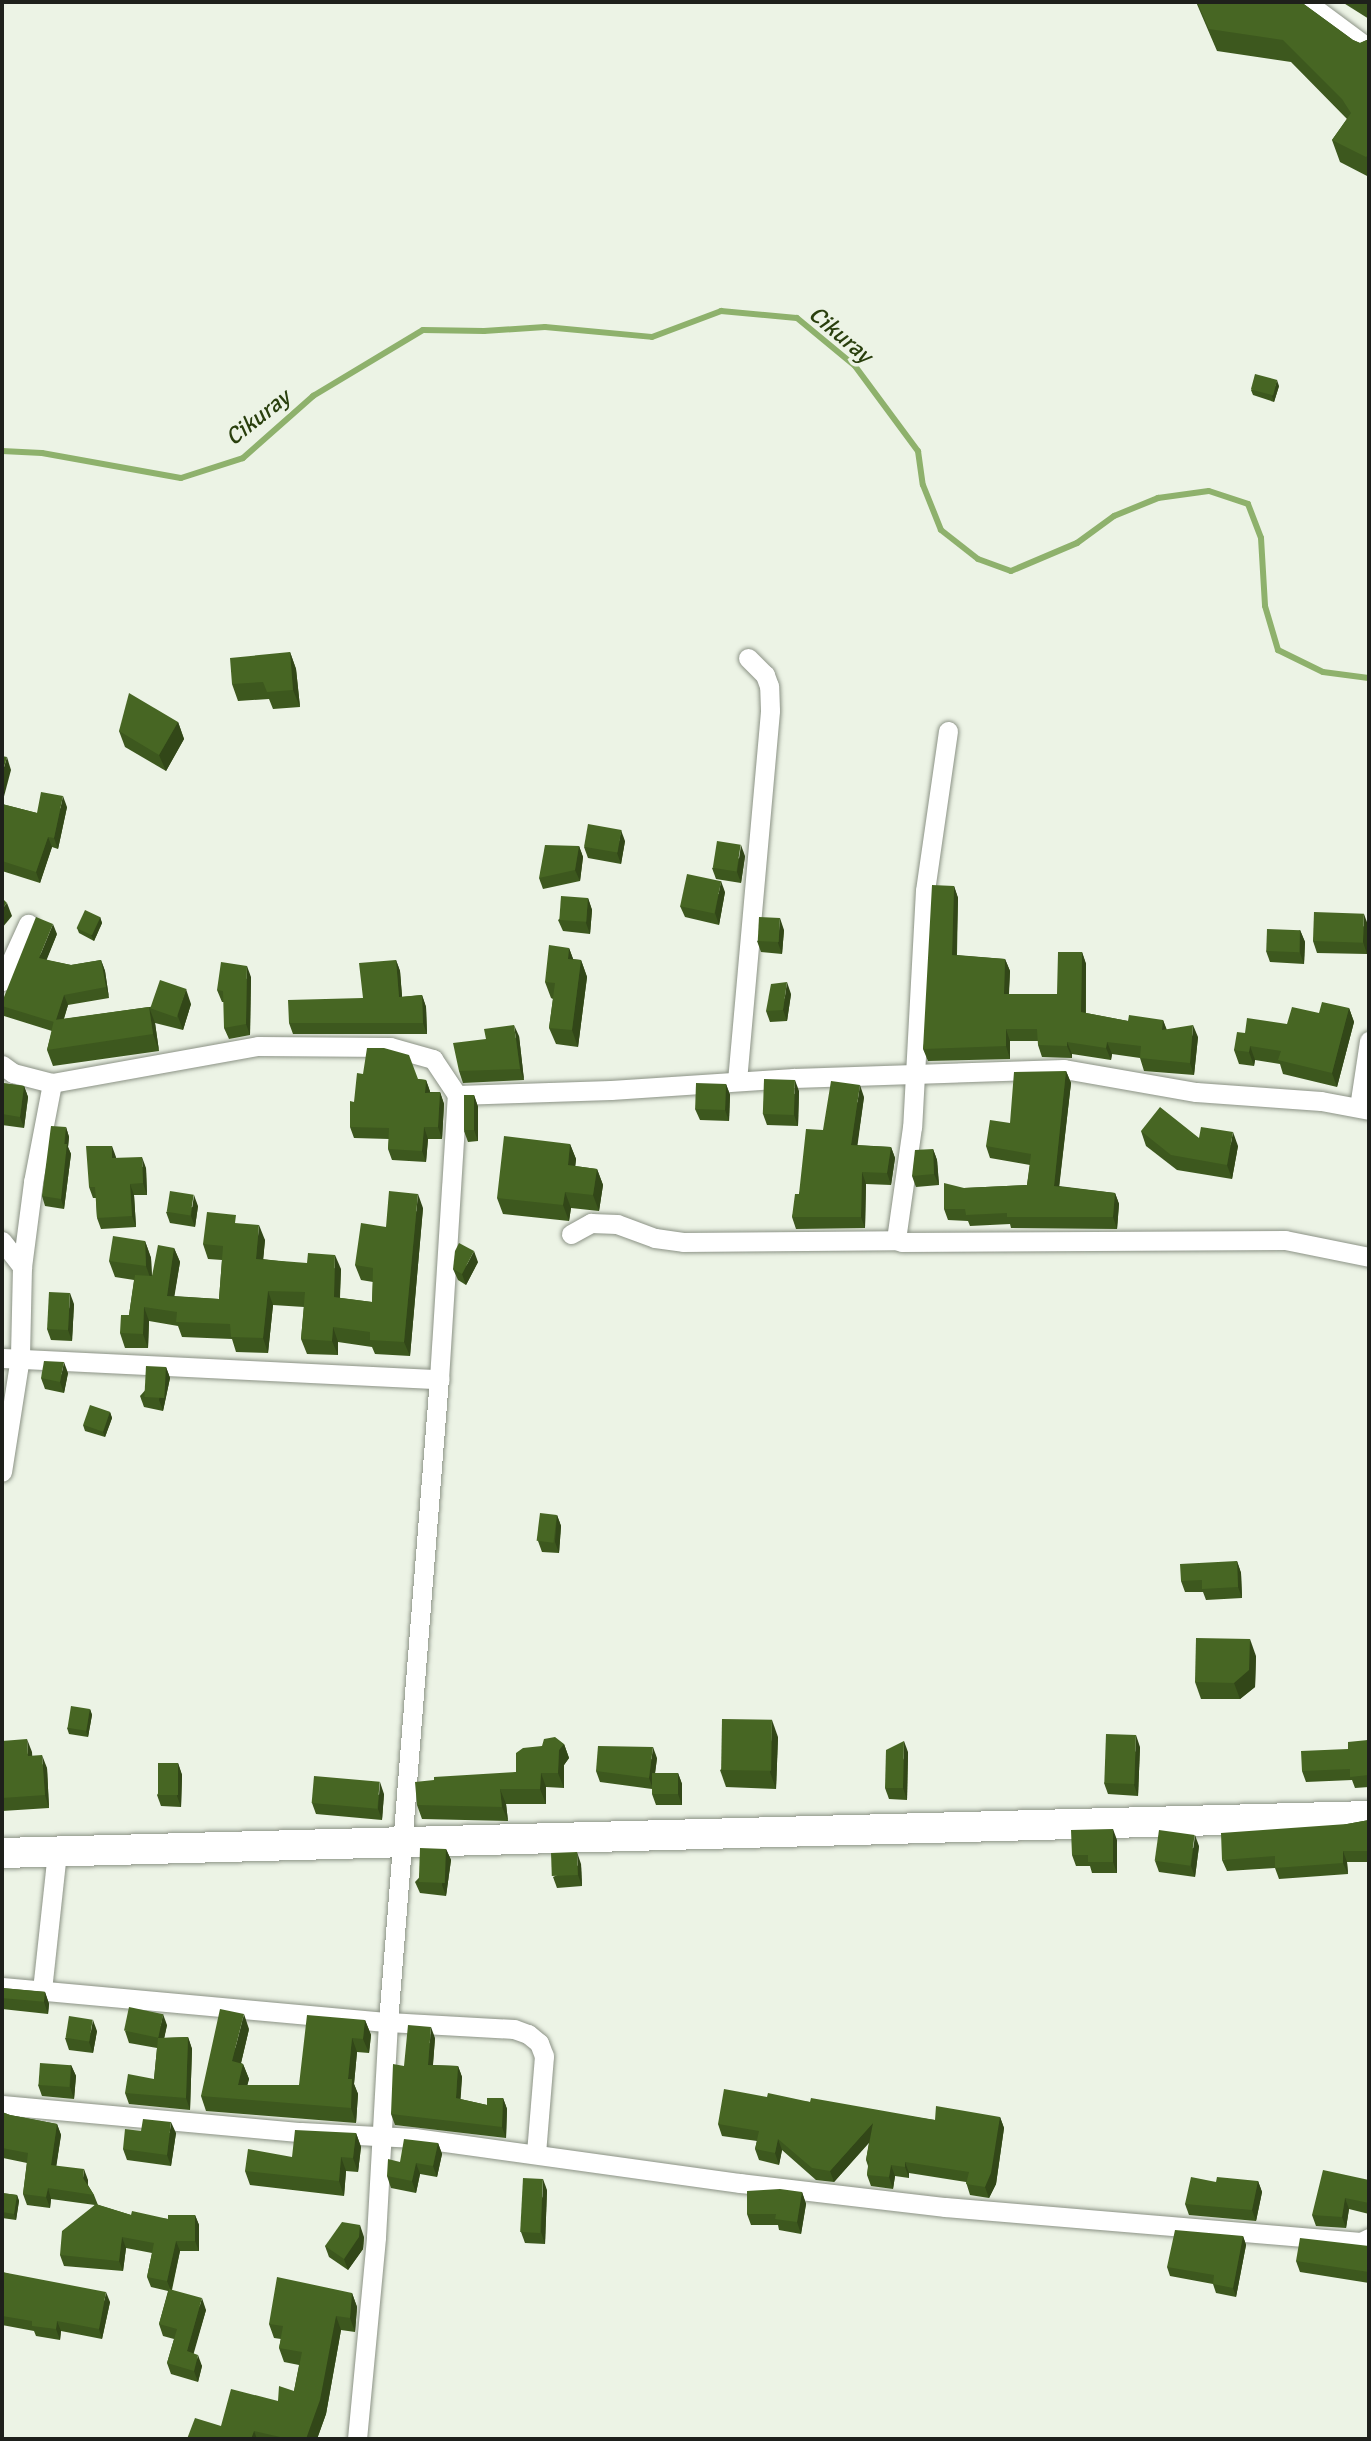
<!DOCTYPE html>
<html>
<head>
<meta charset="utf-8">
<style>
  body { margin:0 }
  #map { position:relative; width:1371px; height:2441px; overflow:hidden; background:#ecf3e5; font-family:Signika,sans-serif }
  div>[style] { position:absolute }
  .stream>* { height:6px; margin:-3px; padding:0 3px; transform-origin:3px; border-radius:3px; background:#8eb16c }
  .roads { filter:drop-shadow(0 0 2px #8b9285) drop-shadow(0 0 2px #8b9285) }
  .minor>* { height:19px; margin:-9.5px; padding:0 9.5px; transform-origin:9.5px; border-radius:9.5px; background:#fff }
  .tertiary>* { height:23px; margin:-11.5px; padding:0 11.5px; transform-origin:11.5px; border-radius:11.5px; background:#fff }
  .primary>* { height:30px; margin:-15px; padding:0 15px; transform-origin:15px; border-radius:15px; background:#fff }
  .wall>* { inset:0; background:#3d581e }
  .shaded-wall>* { inset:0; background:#324718 }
  .building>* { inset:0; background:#476623; transform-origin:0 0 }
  span { translate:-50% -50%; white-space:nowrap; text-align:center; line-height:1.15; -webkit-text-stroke:7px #ecf3e5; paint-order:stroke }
  .water-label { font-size:23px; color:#293f0d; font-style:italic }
  .frame { position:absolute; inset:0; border:4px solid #1e201b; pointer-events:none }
</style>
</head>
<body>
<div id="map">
  <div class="stream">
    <div style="left:2px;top:451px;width:40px;rotate:2.9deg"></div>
    <div style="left:42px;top:453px;width:141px;rotate:10.2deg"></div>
    <div style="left:181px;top:478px;width:65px;rotate:-17.9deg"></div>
    <div style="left:243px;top:458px;width:94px;rotate:-41.5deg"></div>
    <div style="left:313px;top:396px;width:128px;rotate:-31deg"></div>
    <div style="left:423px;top:330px;width:61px;rotate:0.9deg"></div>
    <div style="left:484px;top:331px;width:61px;rotate:-3.8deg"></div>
    <div style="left:545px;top:327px;width:107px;rotate:5.3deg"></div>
    <div style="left:652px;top:337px;width:74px;rotate:-20.6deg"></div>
    <div style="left:721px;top:311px;width:76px;rotate:5.3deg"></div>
    <div style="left:797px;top:318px;width:75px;rotate:39.6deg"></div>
    <div style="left:855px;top:366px;width:106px;rotate:53.5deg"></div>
    <div style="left:918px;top:451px;width:34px;rotate:82deg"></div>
    <div style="left:923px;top:485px;width:48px;rotate:68.2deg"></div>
    <div style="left:941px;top:530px;width:47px;rotate:38.1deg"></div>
    <div style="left:978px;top:559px;width:35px;rotate:20deg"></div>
    <div style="left:1011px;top:571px;width:72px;rotate:-23deg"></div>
    <div style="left:1077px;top:543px;width:46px;rotate:-36.1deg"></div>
    <div style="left:1114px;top:516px;width:48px;rotate:-22.2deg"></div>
    <div style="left:1158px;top:498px;width:51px;rotate:-7.8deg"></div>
    <div style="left:1209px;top:491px;width:41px;rotate:18.4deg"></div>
    <div style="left:1248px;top:504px;width:36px;rotate:69deg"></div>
    <div style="left:1261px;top:538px;width:68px;rotate:86.6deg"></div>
    <div style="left:1265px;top:606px;width:46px;rotate:73.5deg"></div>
    <div style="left:1278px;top:650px;width:50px;rotate:26.1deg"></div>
    <div style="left:1323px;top:672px;width:46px;rotate:7.4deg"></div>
  </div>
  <div class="roads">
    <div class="minor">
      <div style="left:948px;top:731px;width:161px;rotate:98.2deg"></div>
      <div style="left:925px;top:890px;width:237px;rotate:93.1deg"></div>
      <div style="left:912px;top:1127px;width:114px;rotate:98.1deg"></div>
      <div style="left:896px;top:1240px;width:6px;rotate:18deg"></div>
      <div style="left:902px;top:1242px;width:383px;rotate:-0.3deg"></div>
      <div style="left:1285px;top:1240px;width:86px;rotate:11.4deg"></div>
      <div style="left:2px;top:981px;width:63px;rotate:-65.5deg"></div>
      <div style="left:2px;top:1065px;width:14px;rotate:36deg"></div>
      <div style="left:13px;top:1073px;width:40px;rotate:14.4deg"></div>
      <div style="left:52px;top:1083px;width:209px;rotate:-10.2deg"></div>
      <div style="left:258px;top:1046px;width:132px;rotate:0.4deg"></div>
      <div style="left:390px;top:1047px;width:45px;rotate:15.6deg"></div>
      <div style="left:433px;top:1059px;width:43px;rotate:56.3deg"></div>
      <div style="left:737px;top:1081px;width:372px;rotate:-84.9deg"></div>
      <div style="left:770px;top:710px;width:24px;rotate:-92deg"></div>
      <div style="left:769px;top:686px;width:12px;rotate:-110deg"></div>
      <div style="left:765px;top:675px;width:24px;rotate:-135deg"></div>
      <div style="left:1359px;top:1107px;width:67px;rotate:-81.4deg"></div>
      <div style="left:571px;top:1234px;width:23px;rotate:-29deg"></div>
      <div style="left:591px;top:1223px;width:26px;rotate:2deg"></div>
      <div style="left:617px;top:1224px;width:40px;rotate:20.2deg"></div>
      <div style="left:655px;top:1238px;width:28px;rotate:8deg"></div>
      <div style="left:683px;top:1242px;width:213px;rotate:-0.5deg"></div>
      <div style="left:2px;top:1241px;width:33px;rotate:52deg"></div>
      <div style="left:22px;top:1267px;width:90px;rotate:91.3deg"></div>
      <div style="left:20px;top:1357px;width:116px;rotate:98.9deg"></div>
      <div style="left:22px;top:1267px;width:86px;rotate:-82.6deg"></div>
      <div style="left:33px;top:1182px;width:101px;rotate:-79.1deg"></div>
      <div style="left:2px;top:1358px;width:438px;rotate:2.8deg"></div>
      <div style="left:2px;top:1987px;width:388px;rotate:5.2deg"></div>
      <div style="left:388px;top:2022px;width:126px;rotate:3.2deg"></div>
      <div style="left:514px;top:2029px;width:15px;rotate:20deg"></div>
      <div style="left:528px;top:2034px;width:14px;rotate:39deg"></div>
      <div style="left:539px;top:2043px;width:14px;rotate:69deg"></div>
      <div style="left:544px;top:2056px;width:97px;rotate:94.7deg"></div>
      <div style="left:42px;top:1990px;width:140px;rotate:-83.8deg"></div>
      <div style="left:2px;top:2105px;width:300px;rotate:5.2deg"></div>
      <div style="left:301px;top:2132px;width:114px;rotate:3deg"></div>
      <div style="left:415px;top:2138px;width:328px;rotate:7.9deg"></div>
      <div style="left:740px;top:2183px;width:206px;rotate:6.7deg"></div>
      <div style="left:945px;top:2207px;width:417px;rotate:4.8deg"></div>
      <div style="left:1361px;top:2242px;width:9px;rotate:-27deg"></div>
      <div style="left:357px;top:2439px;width:203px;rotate:-84.6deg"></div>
      <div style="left:376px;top:2237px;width:215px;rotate:-86.8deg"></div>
      <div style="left:388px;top:2022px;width:645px;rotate:-85.47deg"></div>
      <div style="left:439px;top:1379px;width:285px;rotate:-86.4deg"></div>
      <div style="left:457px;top:1095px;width:154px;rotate:-1.9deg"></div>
      <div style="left:611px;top:1090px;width:183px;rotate:-3.8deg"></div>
      <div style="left:794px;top:1078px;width:270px;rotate:-1.9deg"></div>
      <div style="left:1064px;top:1069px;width:134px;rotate:9.9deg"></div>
      <div style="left:1196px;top:1092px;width:125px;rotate:4.1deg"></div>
      <div style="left:1321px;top:1101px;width:49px;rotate:10.6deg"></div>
    </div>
    <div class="tertiary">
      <div style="left:1303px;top:2px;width:82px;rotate:36.6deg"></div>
    </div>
    <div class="primary">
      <div style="left:2px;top:1853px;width:1368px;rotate:-1.55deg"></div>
    </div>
  </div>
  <div class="wall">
    <div style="clip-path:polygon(1196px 2px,1301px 2px,1353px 40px,1360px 43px,1369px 39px,1369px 177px,1340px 162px,1332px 140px,1347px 119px,1291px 62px,1217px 51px)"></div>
    <div style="clip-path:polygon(1342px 2px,1369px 2px,1369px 19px)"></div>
    <div style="clip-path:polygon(1279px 386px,1274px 402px,1253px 395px,1251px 390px)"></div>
    <div style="clip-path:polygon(290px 652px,296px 669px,300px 707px,273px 709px,269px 699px,238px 701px,232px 684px)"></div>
    <div style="clip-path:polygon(178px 722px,184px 739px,166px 771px,125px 747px,119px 731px)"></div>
    <div style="clip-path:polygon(2px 804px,37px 813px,67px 807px,58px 849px,52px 847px,40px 883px,2px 871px)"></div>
    <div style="clip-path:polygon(625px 841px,621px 864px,588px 858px,584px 847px)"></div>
    <div style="clip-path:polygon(579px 846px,583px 857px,580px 881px,543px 889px,539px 878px)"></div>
    <div style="clip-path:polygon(745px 856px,741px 883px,716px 879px,712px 868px)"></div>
    <div style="clip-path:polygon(954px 886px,958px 898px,957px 955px,1005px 959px,1010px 971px,1009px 994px,1057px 994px,1082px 952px,1086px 964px,1086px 1013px,1128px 1021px,1163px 1020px,1167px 1030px,1198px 1037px,1194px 1075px,1144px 1071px,1140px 1058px,1112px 1054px,1111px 1060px,1072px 1054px,1072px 1058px,1042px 1057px,1038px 1045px,1038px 1041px,1010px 1041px,1010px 1059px,928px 1061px,923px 1049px)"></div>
    <div style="clip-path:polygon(725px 892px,719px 925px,685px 917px,680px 906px)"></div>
    <div style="clip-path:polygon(588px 898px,592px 910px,590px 934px,563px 931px,558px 920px)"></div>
    <div style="clip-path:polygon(100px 917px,102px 923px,94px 941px,79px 933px,77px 928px)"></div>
    <div style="clip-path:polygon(1368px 925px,1367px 954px,1317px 953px,1313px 941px)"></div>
    <div style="clip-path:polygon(784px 930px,782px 954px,761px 952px,757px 941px)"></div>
    <div style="clip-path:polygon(1300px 930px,1305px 942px,1304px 964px,1270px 962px,1266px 951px)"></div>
    <div style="clip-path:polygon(57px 934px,46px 960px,71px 965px,101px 960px,105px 971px,109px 998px,68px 1005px,64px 1019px,149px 1007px,191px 1004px,183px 1030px,155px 1023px,159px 1051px,53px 1066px,47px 1050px,52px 1031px,4px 1016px,2px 1009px,2px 1002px)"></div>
    <div style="clip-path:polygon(569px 948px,573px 959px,581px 960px,587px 977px,578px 1047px,556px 1044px,549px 1028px,553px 999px,551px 998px,545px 982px)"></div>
    <div style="clip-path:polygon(396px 960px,400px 971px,402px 997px,422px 995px,426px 1007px,427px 1034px,293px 1034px,289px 1023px,363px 998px)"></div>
    <div style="clip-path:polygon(251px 977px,250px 1035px,229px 1039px,224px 1028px,224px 1002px,222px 1002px,217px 990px)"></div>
    <div style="clip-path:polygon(791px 994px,787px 1021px,770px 1022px,766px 1011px)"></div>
    <div style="clip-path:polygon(1349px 1008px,1354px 1022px,1337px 1087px,1283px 1074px,1280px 1064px,1255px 1060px,1254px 1066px,1239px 1064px,1234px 1050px,1245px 1033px,1287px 1024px,1319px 1013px)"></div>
    <div style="clip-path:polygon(519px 1036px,524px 1080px,463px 1083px,459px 1071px)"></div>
    <div style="clip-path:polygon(1066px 1071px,1071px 1083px,1059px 1186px,1115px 1193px,1119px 1204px,1117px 1229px,1011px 1228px,1010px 1224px,970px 1226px,968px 1221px,948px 1220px,944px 1209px,964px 1188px,1027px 1185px,1030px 1165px,990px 1158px,986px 1146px)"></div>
    <div style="clip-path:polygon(418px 1079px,426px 1080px,430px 1092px,440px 1092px,444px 1104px,442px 1139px,428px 1139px,426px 1162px,392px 1160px,388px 1149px,389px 1139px,354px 1138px,350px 1127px,354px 1102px)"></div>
    <div style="clip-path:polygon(2px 1083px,24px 1086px,28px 1097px,24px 1128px,2px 1125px)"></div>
    <div style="clip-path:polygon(726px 1084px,730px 1095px,729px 1121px,700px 1120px,695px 1109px)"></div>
    <div style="clip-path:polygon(799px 1091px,798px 1126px,767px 1125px,763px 1114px)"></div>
    <div style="clip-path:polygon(474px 1095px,478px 1107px,478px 1141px,468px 1142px,464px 1131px)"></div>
    <div style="clip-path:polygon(864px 1097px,857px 1145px,891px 1147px,895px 1158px,891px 1185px,866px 1184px,865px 1228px,796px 1229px,792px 1217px,799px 1194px,823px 1130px)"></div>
    <div style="clip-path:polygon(66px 1127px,69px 1137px,68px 1147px,71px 1154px,64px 1209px,45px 1206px,42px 1196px)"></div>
    <div style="clip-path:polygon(1141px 1131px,1199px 1138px,1238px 1146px,1232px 1179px,1177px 1170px,1146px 1146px)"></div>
    <div style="clip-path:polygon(570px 1144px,576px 1159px,575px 1166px,597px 1169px,603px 1185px,599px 1211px,571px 1208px,569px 1221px,503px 1214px,497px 1198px)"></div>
    <div style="clip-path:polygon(933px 1149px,937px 1160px,939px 1185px,916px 1187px,912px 1176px)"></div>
    <div style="clip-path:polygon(116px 1158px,146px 1168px,147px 1195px,134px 1195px,136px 1227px,101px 1229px,97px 1218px,96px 1198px,93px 1198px,89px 1187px)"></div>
    <div style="clip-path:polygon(198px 1206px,195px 1227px,170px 1223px,166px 1212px)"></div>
    <div style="clip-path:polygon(423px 1208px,410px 1356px,375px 1354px,372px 1347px,338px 1342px,338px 1355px,307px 1354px,301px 1339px,304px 1307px,273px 1305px,268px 1353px,236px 1352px,232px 1339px,182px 1337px,178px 1326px,149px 1321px,148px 1348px,125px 1348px,120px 1333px,129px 1315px,134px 1280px,115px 1277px,109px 1261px,145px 1241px,151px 1258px,152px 1276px,174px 1248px,180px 1262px,174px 1296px,219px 1299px,222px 1260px,208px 1259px,203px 1244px,239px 1224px,265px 1240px,263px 1259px,341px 1269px,340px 1298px,372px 1302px,373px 1282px,361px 1280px,355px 1265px,386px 1227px)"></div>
    <div style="clip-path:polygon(478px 1262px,466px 1285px,458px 1280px,453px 1269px)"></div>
    <div style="clip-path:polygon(74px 1304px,72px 1341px,51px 1340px,47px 1329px)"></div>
    <div style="clip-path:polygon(166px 1367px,170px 1378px,163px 1411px,144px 1407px,140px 1396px)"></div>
    <div style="clip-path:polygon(68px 1373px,64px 1393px,45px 1389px,41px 1378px)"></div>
    <div style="clip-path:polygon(110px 1412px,112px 1418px,105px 1437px,85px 1431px,83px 1425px)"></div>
    <div style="clip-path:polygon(557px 1515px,561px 1526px,559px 1553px,542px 1552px,538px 1541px)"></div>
    <div style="clip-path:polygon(1237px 1561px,1241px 1573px,1242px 1598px,1206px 1600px,1203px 1592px,1185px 1592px,1181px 1581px)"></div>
    <div style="clip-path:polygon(1256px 1656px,1255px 1687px,1240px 1699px,1201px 1699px,1195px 1682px)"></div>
    <div style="clip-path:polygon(90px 1709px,92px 1715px,88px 1737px,69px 1734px,67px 1728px)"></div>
    <div style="clip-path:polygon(778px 1737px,776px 1789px,726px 1787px,720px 1770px)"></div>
    <div style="clip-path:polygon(1368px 1740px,1369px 1787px,1355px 1788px,1352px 1780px,1306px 1782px,1302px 1771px)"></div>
    <div style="clip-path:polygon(564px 1744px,569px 1758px,564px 1765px,564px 1788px,546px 1787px,546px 1804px,506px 1804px,508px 1821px,422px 1819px,417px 1805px,516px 1772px,542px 1746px)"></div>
    <div style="clip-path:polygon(1140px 1747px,1138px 1796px,1108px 1794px,1104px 1783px)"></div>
    <div style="clip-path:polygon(32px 1752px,32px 1756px,47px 1768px,49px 1808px,2px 1811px,2px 1764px)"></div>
    <div style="clip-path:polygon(908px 1752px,907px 1800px,889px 1799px,885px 1788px)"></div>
    <div style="clip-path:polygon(657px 1758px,655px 1773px,678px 1773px,682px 1784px,682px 1805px,656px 1805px,652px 1794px,652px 1789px,600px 1782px,596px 1771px)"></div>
    <div style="clip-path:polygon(178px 1763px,182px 1775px,181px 1807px,161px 1806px,157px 1795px)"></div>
    <div style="clip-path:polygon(384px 1794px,382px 1820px,316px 1814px,312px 1803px)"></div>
    <div style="clip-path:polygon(1369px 1820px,1369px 1862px,1347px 1862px,1348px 1874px,1279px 1879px,1275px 1868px,1227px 1871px,1222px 1860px,1347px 1824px)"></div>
    <div style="clip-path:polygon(1117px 1840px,1117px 1873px,1092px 1873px,1090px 1866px,1076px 1866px,1072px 1855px)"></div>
    <div style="clip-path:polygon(1199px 1846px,1195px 1877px,1159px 1872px,1155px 1861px)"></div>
    <div style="clip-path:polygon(446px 1849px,451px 1860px,446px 1896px,420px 1893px,415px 1882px)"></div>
    <div style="clip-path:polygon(581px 1864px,582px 1886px,557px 1888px,553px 1877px)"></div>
    <div style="clip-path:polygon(2px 1988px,45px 1992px,49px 2004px,48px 2014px,2px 2009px)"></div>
    <div style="clip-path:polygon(365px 2020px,371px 2035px,369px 2053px,357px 2052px,354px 2084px,358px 2094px,356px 2123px,206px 2111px,201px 2096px,249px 2029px,241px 2063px,243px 2064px,249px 2079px,247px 2085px,299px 2085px)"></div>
    <div style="clip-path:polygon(167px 2025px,164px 2038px,188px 2037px,192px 2049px,190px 2110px,129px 2104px,125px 2093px,154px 2079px,157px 2048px,129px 2043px,125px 2031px)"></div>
    <div style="clip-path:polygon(97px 2031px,93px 2053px,69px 2050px,65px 2038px)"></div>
    <div style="clip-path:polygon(435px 2038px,433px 2065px,458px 2066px,462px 2077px,460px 2099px,487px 2105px,503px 2098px,507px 2109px,506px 2138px,395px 2125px,391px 2114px,404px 2066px)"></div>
    <div style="clip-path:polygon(71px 2065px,76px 2076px,74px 2099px,42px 2096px,38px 2085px)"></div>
    <div style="clip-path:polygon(767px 2097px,810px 2102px,935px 2120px,1000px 2117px,1004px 2128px,996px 2184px,989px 2198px,970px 2195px,966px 2182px,909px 2173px,909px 2178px,895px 2176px,893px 2189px,871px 2186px,867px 2175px,868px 2166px,866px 2160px,869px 2142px,834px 2182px,816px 2180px,782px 2150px,779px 2165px,759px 2160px,755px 2149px,757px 2141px,722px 2136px,718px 2124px)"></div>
    <div style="clip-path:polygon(2px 2112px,10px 2115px,57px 2124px,61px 2135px,56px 2166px,88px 2180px,88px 2185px,94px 2195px,98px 2205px,131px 2215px,168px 2219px,195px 2215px,199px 2225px,199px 2251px,180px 2251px,172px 2290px,206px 2310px,193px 2353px,202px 2366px,198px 2382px,171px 2374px,167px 2363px,174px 2339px,163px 2336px,159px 2324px,168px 2291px,151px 2287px,147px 2277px,152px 2253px,126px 2248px,123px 2271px,64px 2266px,60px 2255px,95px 2205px,51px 2199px,50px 2208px,27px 2205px,23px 2194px,27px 2163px,3px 2158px,2px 2162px)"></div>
    <div style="clip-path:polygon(141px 2131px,176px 2133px,171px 2166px,127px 2160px,123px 2149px)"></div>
    <div style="clip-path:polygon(356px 2133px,361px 2147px,358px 2172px,346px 2171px,344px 2196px,250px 2185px,245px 2171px,292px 2157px)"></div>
    <div style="clip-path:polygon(438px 2143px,442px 2154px,437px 2177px,420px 2174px,416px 2193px,391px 2188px,387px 2176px,400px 2162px)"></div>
    <div style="clip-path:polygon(1369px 2180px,1369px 2214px,1349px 2209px,1346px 2228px,1316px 2226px,1312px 2215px)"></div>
    <div style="clip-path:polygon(1258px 2181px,1262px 2192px,1256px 2221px,1189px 2215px,1185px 2204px,1216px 2182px)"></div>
    <div style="clip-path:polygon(547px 2190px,545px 2244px,525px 2243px,521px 2232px)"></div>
    <div style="clip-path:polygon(802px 2192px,806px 2204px,801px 2234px,779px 2230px,778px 2225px,751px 2225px,747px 2214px)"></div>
    <div style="clip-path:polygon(2px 2193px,17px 2195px,19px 2201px,16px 2220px,2px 2218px)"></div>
    <div style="clip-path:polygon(1243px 2236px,1246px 2245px,1236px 2297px,1216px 2293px,1213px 2284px,1170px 2276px,1167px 2267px)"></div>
    <div style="clip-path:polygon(364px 2237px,363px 2249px,348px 2270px,329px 2257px,325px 2246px)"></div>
    <div style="clip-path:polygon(1369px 2246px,1369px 2283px,1300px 2272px,1296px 2261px)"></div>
    <div style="clip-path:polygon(2px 2272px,110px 2302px,102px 2339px,61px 2331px,60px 2340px,36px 2336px,34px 2331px,2px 2325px)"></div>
    <div style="clip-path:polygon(352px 2293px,357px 2307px,355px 2332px,341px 2330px,326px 2414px,317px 2439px,187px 2439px,221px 2426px,278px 2401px,294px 2391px,299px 2365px,284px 2362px,279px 2348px,281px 2339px,274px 2338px,269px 2324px)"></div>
  </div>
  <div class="shaded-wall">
    <div style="clip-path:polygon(1277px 380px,1279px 386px,1274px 402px,1272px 396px)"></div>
    <div style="clip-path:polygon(290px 652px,296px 669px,300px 707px,293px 690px)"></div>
    <div style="clip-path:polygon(178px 722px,184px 739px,166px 771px,159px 755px)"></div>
    <div style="clip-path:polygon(7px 757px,11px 770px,2px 804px,2px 774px)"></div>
    <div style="clip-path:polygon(63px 796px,67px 807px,58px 849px,54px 838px)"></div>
    <div style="clip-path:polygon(621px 830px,625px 841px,621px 864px,617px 853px)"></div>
    <div style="clip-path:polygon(48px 837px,52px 847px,40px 883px,36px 872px)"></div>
    <div style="clip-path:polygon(741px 845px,745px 856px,741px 883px,737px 872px)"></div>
    <div style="clip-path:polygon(579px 846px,583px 857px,580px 881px,575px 870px)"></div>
    <div style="clip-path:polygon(721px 881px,725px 892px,719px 925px,715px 913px)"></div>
    <div style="clip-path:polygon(954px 886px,958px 898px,956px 967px,952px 955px)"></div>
    <div style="clip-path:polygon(588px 898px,592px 910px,590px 934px,586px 923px)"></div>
    <div style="clip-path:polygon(7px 903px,12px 916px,2px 928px,2px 909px)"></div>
    <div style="clip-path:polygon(1364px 914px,1368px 925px,1367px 954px,1363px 942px)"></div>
    <div style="clip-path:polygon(100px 917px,102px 923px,94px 941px,91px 935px)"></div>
    <div style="clip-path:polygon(780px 918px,784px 930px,782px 954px,778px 943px)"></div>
    <div style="clip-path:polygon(53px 924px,57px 934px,43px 969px,39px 958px)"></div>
    <div style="clip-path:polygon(1300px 930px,1305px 942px,1304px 964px,1300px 953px)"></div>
    <div style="clip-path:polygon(569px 948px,575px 964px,568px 959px)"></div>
    <div style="clip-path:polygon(1082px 952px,1086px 964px,1085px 1025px,1081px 1012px)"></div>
    <div style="clip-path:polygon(1005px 959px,1010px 971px,1008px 1006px,1004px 994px)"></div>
    <div style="clip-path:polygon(101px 960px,105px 971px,109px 998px,106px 987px)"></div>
    <div style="clip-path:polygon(396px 960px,400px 971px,403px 1008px,399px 997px)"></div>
    <div style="clip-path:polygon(581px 960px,587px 977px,578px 1047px,572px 1030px)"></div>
    <div style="clip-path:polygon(247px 966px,251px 977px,250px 1035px,246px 1024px)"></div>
    <div style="clip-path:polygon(787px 982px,791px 994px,787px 1021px,783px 1010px)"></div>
    <div style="clip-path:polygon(186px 989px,191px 1004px,183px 1030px,177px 1014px)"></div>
    <div style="clip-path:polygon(64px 995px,68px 1005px,59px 1033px,55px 1022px)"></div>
    <div style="clip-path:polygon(422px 995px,426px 1007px,427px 1034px,423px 1023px)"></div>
    <div style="clip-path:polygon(149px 1007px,155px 1023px,159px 1051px,153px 1034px)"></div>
    <div style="clip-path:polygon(1349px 1008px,1354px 1022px,1337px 1087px,1332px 1073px)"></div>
    <div style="clip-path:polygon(1163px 1020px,1167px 1032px,1162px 1030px)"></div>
    <div style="clip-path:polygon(514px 1025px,519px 1036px,524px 1080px,520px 1069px)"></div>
    <div style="clip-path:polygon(1193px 1025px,1198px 1037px,1194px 1075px,1190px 1063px)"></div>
    <div style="clip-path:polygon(1006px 1029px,1010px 1041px,1010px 1059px,1006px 1046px)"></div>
    <div style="clip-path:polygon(1067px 1042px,1072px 1054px,1072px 1058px,1067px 1046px)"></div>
    <div style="clip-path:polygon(1107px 1042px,1112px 1054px,1111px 1060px,1106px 1048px)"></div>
    <div style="clip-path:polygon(1250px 1046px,1255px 1060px,1254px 1066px,1249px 1052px)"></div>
    <div style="clip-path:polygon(1066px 1071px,1071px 1083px,1058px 1197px,1054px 1186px)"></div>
    <div style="clip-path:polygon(426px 1080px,430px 1091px,429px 1104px,425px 1093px)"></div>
    <div style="clip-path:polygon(795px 1080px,799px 1091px,798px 1126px,794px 1115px)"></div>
    <div style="clip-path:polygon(726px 1084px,730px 1095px,729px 1121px,725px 1110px)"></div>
    <div style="clip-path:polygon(860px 1085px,864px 1097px,856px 1156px,851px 1145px)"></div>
    <div style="clip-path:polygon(24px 1086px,28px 1097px,24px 1128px,20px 1117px)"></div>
    <div style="clip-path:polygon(440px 1092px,444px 1104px,442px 1139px,438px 1127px)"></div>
    <div style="clip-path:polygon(474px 1095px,478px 1107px,478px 1141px,474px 1130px)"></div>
    <div style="clip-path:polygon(66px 1127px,69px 1137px,68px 1147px,71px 1154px,64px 1209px,61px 1199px)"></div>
    <div style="clip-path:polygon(424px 1127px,428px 1139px,426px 1162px,422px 1151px)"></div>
    <div style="clip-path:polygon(1233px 1132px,1238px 1146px,1232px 1179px,1227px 1165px)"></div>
    <div style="clip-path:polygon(570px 1144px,576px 1159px,574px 1181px,568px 1165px)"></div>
    <div style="clip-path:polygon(112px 1146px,116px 1157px,117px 1170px,112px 1158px)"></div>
    <div style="clip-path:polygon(891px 1147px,895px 1158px,891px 1185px,887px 1173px)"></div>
    <div style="clip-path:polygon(933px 1149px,937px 1160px,939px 1185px,934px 1174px)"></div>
    <div style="clip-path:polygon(142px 1157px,146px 1168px,147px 1195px,143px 1183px)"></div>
    <div style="clip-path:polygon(597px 1169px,603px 1185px,599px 1211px,593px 1195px)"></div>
    <div style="clip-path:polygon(862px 1172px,866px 1184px,865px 1228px,861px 1217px)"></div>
    <div style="clip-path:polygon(130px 1184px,134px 1195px,136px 1227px,132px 1216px)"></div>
    <div style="clip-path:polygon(565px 1192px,571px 1208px,569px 1221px,563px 1205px)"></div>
    <div style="clip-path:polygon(1115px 1193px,1119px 1204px,1117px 1229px,1113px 1217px)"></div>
    <div style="clip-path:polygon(418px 1194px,423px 1208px,410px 1356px,404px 1342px)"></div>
    <div style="clip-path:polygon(194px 1195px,198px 1206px,195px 1227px,191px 1216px)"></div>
    <div style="clip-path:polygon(259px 1225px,265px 1240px,262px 1273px,256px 1259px)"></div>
    <div style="clip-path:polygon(145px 1241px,151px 1258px,152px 1283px,146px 1266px)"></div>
    <div style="clip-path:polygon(174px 1248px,180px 1262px,172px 1311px,167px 1296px)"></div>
    <div style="clip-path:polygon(474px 1251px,478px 1262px,466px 1285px,462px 1274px)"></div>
    <div style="clip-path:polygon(335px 1255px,341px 1269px,339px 1312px,334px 1297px)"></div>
    <div style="clip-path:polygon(268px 1291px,273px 1305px,268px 1353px,263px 1338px)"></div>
    <div style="clip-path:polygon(70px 1293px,74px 1304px,72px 1341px,68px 1330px)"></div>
    <div style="clip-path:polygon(144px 1307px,149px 1321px,148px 1348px,143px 1334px)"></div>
    <div style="clip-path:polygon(333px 1327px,338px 1342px,338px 1355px,332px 1341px)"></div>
    <div style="clip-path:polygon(64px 1362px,68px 1373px,64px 1393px,60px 1382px)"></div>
    <div style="clip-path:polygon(166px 1367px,170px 1378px,163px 1411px,159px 1400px)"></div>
    <div style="clip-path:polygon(110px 1412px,112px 1418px,105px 1437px,103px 1432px)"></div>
    <div style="clip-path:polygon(557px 1515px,561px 1526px,559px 1553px,555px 1542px)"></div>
    <div style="clip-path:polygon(1237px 1561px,1241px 1573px,1242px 1598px,1238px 1587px)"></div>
    <div style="clip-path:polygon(1250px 1639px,1256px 1656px,1255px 1687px,1240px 1699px,1234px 1683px)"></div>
    <div style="clip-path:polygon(90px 1709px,92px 1715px,88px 1737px,86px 1731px)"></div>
    <div style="clip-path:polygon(772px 1720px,778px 1737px,776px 1789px,770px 1772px)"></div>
    <div style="clip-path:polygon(1136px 1735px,1140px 1747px,1138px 1796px,1134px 1785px)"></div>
    <div style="clip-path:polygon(27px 1739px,32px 1752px,33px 1769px,28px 1756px)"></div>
    <div style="clip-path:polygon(904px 1741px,908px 1752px,907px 1800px,903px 1788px)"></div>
    <div style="clip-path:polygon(564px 1744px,569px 1758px,564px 1765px,564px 1788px,558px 1773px,559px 1750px)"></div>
    <div style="clip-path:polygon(653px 1747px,657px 1758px,653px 1789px,649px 1778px)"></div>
    <div style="clip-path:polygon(42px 1755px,47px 1768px,49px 1808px,45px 1795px)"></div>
    <div style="clip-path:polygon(178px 1763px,182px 1775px,181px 1807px,177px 1796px)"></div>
    <div style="clip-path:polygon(541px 1773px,546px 1787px,546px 1804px,540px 1789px)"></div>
    <div style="clip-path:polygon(678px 1773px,682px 1784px,682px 1805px,678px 1794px)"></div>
    <div style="clip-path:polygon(380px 1782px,384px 1794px,382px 1820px,378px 1809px)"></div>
    <div style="clip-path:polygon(500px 1789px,506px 1804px,508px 1821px,502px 1807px)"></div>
    <div style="clip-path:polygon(1113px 1829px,1117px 1840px,1117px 1873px,1113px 1862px)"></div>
    <div style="clip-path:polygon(1195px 1835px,1199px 1846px,1195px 1877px,1191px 1866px)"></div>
    <div style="clip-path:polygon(446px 1849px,451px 1860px,446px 1896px,442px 1885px)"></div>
    <div style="clip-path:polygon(1343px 1851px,1347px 1862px,1348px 1874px,1343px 1863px)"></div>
    <div style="clip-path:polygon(577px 1852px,581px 1864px,582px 1886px,578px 1875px)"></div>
    <div style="clip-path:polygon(45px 1992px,49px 2004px,48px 2014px,44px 2002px)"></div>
    <div style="clip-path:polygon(163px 2014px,167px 2025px,162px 2049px,158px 2038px)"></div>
    <div style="clip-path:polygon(244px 2014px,249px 2029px,238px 2076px,232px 2061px)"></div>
    <div style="clip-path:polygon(93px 2020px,97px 2031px,93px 2053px,89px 2042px)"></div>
    <div style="clip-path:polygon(365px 2020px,371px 2035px,369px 2053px,363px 2039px)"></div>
    <div style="clip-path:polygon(431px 2027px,435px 2038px,432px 2075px,428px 2065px)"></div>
    <div style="clip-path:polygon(188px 2037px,192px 2049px,190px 2110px,186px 2098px)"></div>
    <div style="clip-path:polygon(352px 2038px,357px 2052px,354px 2084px,358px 2094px,356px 2123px,351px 2108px,348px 2079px)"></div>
    <div style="clip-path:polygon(243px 2064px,249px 2079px,244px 2099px,238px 2085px)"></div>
    <div style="clip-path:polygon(71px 2065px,76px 2076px,74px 2099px,70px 2087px)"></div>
    <div style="clip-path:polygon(458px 2066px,462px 2077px,460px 2109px,456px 2098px)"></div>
    <div style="clip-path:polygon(503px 2098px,507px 2109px,506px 2138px,502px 2127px)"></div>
    <div style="clip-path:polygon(1000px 2117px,1004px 2128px,996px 2184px,989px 2198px,985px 2187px)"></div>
    <div style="clip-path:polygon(171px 2122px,176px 2133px,171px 2166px,167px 2155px)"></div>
    <div style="clip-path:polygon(873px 2123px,877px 2134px,834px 2182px,830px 2171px)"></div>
    <div style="clip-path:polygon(57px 2124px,61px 2135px,55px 2175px,51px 2165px)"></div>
    <div style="clip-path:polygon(356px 2133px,361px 2147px,358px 2172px,353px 2158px)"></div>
    <div style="clip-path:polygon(778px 2139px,782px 2150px,779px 2165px,775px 2153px)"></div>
    <div style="clip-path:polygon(438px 2143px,442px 2154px,437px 2177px,433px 2166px)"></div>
    <div style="clip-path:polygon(341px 2157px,346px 2171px,344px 2196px,339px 2181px)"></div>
    <div style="clip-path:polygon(905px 2162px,909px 2173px,909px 2178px,905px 2167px)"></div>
    <div style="clip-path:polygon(416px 2163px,420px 2174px,416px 2193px,412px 2181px)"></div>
    <div style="clip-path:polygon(891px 2165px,895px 2176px,893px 2189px,889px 2177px)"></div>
    <div style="clip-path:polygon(84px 2169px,88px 2180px,87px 2189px,83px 2178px)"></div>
    <div style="clip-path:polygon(543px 2179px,547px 2190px,545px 2244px,541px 2232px)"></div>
    <div style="clip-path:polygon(1258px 2181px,1262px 2192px,1256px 2221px,1252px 2210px)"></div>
    <div style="clip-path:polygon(48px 2188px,51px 2199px,50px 2208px,46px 2197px)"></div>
    <div style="clip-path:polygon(802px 2192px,806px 2204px,801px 2234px,797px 2222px)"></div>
    <div style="clip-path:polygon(17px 2195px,19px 2201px,16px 2220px,14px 2214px)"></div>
    <div style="clip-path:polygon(1345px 2198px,1349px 2209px,1346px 2228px,1342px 2217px)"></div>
    <div style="clip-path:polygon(195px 2215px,199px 2225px,199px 2251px,195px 2241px)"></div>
    <div style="clip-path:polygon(360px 2225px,364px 2237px,363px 2249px,348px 2270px,344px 2259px)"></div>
    <div style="clip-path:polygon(1243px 2236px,1246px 2245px,1236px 2297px,1233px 2288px)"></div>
    <div style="clip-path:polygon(122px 2237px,126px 2248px,123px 2271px,119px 2261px)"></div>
    <div style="clip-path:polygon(176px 2241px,180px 2251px,171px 2291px,167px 2281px)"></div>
    <div style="clip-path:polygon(106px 2292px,110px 2302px,102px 2339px,99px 2329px)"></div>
    <div style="clip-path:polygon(352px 2293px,357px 2307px,355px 2332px,350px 2318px)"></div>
    <div style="clip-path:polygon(202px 2298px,206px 2310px,191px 2363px,187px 2351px)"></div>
    <div style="clip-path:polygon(336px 2316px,341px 2330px,326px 2414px,317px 2439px,306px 2439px)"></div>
    <div style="clip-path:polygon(57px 2321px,61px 2331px,60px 2340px,56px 2329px)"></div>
    <div style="clip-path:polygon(198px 2355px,202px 2366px,198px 2382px,194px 2371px)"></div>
    <div style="clip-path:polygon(254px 2431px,257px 2439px,251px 2439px)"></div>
  </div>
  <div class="building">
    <div style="clip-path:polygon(1197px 2px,1301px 2px,1353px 40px,1360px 43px,1369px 39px,1369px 154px,1366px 157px,1332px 140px,1351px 113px,1342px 99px,1283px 40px,1209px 29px)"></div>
    <div style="left:1255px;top:374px;width:23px;height:16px;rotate:15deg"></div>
    <div style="clip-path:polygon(290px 652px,293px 690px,267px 692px,263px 682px,232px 684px,230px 658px)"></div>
    <div style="clip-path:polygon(129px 693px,178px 722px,159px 755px,119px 731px)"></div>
    <div style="clip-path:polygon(2px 756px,7px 757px,2px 774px)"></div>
    <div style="clip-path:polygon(41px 792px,63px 796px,54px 838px,48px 837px,36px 872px,2px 861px,2px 804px,37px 813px)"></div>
    <div style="left:588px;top:824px;width:34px;height:23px;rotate:10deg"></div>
    <div style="left:717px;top:841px;width:24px;height:27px;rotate:9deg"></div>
    <div style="clip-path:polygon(545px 845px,579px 846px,575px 870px,539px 878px)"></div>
    <div style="left:687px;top:874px;width:35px;height:33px;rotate:12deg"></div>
    <div style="clip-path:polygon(932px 885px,954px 886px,952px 955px,1005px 959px,1004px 994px,1057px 994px,1058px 952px,1082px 952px,1081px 1012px,1128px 1021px,1129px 1015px,1163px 1020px,1162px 1030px,1193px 1025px,1190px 1063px,1140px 1058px,1141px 1046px,1107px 1042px,1106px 1048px,1067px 1042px,1067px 1046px,1038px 1045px,1037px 1029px,1006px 1029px,1006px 1046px,923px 1049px)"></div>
    <div style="left:561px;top:896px;width:27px;height:24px;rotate:4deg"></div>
    <div style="clip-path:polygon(2px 898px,7px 903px,2px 909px)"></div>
    <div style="left:85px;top:910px;width:17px;height:20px;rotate:25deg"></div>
    <div style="left:1314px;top:912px;width:50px;height:29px;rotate:2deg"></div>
    <div style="clip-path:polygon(36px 917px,53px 924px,39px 958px,71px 965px,101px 960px,106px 987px,64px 995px,56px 1020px,54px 1020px,54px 1022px,2px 1006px,2px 1002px)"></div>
    <div style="left:759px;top:917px;width:21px;height:24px;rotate:3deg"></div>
    <div style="left:1267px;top:929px;width:33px;height:22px;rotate:2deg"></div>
    <div style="clip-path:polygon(549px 945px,569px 948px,568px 959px,581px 960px,572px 1030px,549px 1028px,555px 983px,545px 982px)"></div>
    <div style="clip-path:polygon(396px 960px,399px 997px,422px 995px,423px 1023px,289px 1023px,288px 1000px,363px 998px,359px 963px)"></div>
    <div style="clip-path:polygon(221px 962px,247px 966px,246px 1024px,224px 1028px,223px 991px,217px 990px)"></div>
    <div style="left:160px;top:980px;width:28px;height:30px;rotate:19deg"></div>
    <div style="clip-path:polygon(787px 982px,783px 1010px,766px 1011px,771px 984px)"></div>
    <div style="clip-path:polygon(1322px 1002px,1349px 1008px,1332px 1073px,1278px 1060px,1281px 1051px,1250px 1046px,1249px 1052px,1234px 1050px,1237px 1032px,1245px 1033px,1247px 1018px,1287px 1024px,1292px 1007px,1319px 1013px)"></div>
    <div style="clip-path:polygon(149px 1007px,153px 1034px,47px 1050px,54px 1020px)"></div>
    <div style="clip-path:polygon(514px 1025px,520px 1069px,459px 1071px,453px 1043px,486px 1039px,484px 1029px)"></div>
    <div style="clip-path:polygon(367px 1048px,384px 1048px,409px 1055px,418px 1079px,426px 1080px,425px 1093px,440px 1092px,438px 1127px,424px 1127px,422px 1151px,388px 1149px,389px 1128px,350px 1127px,350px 1101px,354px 1102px,357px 1073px,363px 1074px)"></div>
    <div style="clip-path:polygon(1066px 1071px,1054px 1186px,1115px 1193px,1113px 1217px,1007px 1217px,1007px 1213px,966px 1215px,965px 1209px,944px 1209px,944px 1183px,964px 1188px,1027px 1185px,1031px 1154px,986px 1146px,990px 1120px,1010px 1123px,1014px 1072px)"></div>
    <div style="left:795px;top:1080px;width:35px;height:31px;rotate:92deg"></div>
    <div style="clip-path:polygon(831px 1081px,860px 1085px,851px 1145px,891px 1147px,887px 1173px,862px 1172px,861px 1217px,792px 1217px,795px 1194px,799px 1194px,806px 1129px,823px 1130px)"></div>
    <div style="clip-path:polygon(2px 1083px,24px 1086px,20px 1117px,2px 1114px)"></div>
    <div style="left:726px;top:1084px;width:26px;height:30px;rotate:92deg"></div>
    <div style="left:474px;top:1095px;width:35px;height:10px;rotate:90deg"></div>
    <div style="clip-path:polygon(1160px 1107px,1199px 1138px,1201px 1127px,1233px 1132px,1227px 1165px,1171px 1155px,1141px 1131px)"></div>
    <div style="clip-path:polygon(51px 1126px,66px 1127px,64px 1144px,67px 1144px,61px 1199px,42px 1196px)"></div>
    <div style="clip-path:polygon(504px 1136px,570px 1144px,568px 1165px,597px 1169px,593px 1195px,565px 1192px,563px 1205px,497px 1198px)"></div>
    <div style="clip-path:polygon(86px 1146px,112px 1146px,112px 1158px,142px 1157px,143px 1183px,130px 1184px,132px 1216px,97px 1218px,95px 1187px,89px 1187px)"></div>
    <div style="clip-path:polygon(933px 1149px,934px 1174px,912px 1176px,915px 1150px)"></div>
    <div style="left:170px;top:1191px;width:24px;height:21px;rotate:9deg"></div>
    <div style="clip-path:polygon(389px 1191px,418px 1194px,404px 1342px,370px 1340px,370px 1332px,333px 1327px,332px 1341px,301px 1339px,305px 1292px,268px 1291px,263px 1338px,231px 1337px,230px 1324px,176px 1322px,177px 1312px,144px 1307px,143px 1334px,120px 1333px,121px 1315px,129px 1315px,135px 1275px,152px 1276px,158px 1245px,174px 1248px,167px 1296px,219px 1299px,223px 1246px,203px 1244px,207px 1212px,236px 1215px,235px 1223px,259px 1225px,256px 1259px,307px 1263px,308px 1253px,335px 1255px,334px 1297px,372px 1302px,373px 1268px,355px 1265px,361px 1223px,386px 1227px)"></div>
    <div style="clip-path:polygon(113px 1236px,145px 1241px,146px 1266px,109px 1261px)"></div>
    <div style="clip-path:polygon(459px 1243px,474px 1251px,462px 1274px,453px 1269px,455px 1251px)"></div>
    <div style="left:49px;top:1292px;width:21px;height:37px;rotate:3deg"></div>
    <div style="clip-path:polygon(44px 1361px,64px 1362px,60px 1382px,41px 1378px)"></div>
    <div style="left:146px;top:1366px;width:20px;height:31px;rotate:3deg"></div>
    <div style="left:90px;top:1405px;width:21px;height:21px;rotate:19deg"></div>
    <div style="left:540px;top:1513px;width:17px;height:28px;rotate:7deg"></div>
    <div style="clip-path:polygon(1237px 1561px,1238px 1587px,1202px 1589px,1202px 1580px,1181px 1581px,1180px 1564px)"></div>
    <div style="clip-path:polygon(1196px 1638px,1250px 1639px,1249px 1670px,1234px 1683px,1195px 1682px)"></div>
    <div style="left:71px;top:1706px;width:19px;height:22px;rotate:9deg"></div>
    <div style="left:722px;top:1719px;width:50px;height:51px;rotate:1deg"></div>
    <div style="left:1106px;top:1734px;width:30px;height:49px;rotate:2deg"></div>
    <div style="clip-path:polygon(555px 1737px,564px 1744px,559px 1750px,558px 1773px,541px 1773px,540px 1789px,500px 1789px,502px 1807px,417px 1805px,415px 1782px,434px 1780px,434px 1777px,516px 1772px,516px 1753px,523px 1748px,542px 1746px,544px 1739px)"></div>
    <div style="clip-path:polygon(27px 1739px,28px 1756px,42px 1755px,45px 1795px,2px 1798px,2px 1764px,3px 1764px,2px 1741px)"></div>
    <div style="clip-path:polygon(1368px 1740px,1369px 1775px,1350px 1777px,1350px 1769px,1302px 1771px,1301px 1751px,1348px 1749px,1348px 1742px)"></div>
    <div style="clip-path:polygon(904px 1741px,903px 1788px,885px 1788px,886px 1750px)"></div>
    <div style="clip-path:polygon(598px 1746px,653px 1747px,649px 1778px,596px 1771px)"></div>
    <div style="left:158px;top:1763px;width:20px;height:32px"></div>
    <div style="left:652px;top:1773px;width:26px;height:21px"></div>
    <div style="left:314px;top:1776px;width:66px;height:27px;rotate:5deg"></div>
    <div style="clip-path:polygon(1369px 1820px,1369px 1851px,1343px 1851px,1343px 1863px,1275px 1868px,1275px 1856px,1222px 1860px,1221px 1833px,1347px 1824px)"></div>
    <div style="clip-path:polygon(1113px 1829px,1113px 1862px,1088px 1862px,1088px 1855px,1072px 1855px,1071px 1830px)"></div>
    <div style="left:1159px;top:1830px;width:36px;height:31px;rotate:8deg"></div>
    <div style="left:420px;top:1848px;width:26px;height:34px;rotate:2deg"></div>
    <div style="left:577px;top:1852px;width:23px;height:26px;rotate:88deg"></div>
    <div style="left:2px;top:1988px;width:43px;height:10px;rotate:5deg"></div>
    <div style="left:129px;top:2007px;width:35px;height:24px;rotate:12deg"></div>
    <div style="clip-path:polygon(220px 2009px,244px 2014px,232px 2061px,243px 2064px,238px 2085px,299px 2085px,307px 2015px,365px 2020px,363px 2039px,352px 2038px,348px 2079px,352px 2079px,351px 2108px,201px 2096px)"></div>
    <div style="left:69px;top:2016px;width:24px;height:22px;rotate:9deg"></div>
    <div style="clip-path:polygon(408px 2025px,431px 2027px,428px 2065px,458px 2066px,456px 2098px,487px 2105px,487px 2098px,503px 2098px,502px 2127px,391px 2114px,393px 2064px,404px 2066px)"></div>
    <div style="clip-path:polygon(188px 2037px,186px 2098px,125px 2093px,128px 2074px,154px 2079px,158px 2038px)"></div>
    <div style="left:40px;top:2063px;width:31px;height:22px;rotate:4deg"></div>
    <div style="clip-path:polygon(724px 2089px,767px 2097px,768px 2093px,810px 2102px,811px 2098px,935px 2120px,936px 2106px,1000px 2117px,991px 2173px,985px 2187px,966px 2184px,969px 2172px,905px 2162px,905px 2167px,891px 2165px,889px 2177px,867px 2175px,869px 2161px,866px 2160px,873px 2123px,830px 2171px,812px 2168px,778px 2139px,775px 2153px,755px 2149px,759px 2131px,718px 2124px)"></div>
    <div style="clip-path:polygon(2px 2112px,10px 2115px,57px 2124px,51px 2165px,84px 2169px,83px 2178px,94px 2195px,48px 2188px,46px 2197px,23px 2194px,28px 2153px,2px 2148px)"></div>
    <div style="clip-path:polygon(143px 2119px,171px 2122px,167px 2155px,123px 2149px,125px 2129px,141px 2131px)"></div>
    <div style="clip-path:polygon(295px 2130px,356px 2133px,353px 2158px,341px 2157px,339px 2181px,245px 2171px,248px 2149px,292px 2157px)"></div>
    <div style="clip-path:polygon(404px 2139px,438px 2143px,433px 2166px,416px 2163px,412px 2181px,387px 2176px,388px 2159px,400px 2162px)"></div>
    <div style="clip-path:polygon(1323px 2170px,1369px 2180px,1369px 2203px,1345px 2198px,1342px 2217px,1312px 2215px)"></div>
    <div style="clip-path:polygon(1191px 2177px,1216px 2182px,1217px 2177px,1258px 2181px,1252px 2210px,1185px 2204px)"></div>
    <div style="left:523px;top:2178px;width:20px;height:54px;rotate:3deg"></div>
    <div style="clip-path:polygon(780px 2189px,802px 2192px,797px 2222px,775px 2219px,776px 2214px,747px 2214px,747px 2191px)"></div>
    <div style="clip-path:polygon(2px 2193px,17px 2195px,14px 2214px,2px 2212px)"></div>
    <div style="clip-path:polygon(96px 2204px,131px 2215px,132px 2211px,168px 2219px,168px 2215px,195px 2215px,195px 2241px,176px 2241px,167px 2281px,147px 2277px,154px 2243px,122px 2237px,119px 2261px,60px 2255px,62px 2231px)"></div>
    <div style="clip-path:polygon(342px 2222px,360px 2225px,359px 2237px,344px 2259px,325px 2246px)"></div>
    <div style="clip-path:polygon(1175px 2230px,1243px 2236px,1233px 2288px,1213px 2284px,1214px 2275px,1167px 2267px)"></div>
    <div style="clip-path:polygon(1300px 2238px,1369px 2246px,1369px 2272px,1296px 2261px)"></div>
    <div style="clip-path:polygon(2px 2272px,106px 2292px,99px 2329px,57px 2321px,56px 2329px,32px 2326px,32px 2321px,2px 2316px)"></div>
    <div style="clip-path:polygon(277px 2277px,352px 2293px,350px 2318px,336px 2316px,320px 2400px,306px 2439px,289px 2439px,254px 2431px,251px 2439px,187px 2439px,195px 2418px,221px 2426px,231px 2389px,278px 2401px,279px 2386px,294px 2391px,302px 2352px,279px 2348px,283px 2326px,269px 2324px)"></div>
    <div style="clip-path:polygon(169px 2289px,202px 2298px,187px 2351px,198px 2355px,194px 2371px,167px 2363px,177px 2329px,159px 2324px)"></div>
  </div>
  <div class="water-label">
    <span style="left:840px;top:335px;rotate:40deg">Cikuray</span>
    <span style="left:258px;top:418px;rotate:-38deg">Cikuray</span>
  </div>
  <div class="frame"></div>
</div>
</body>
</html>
